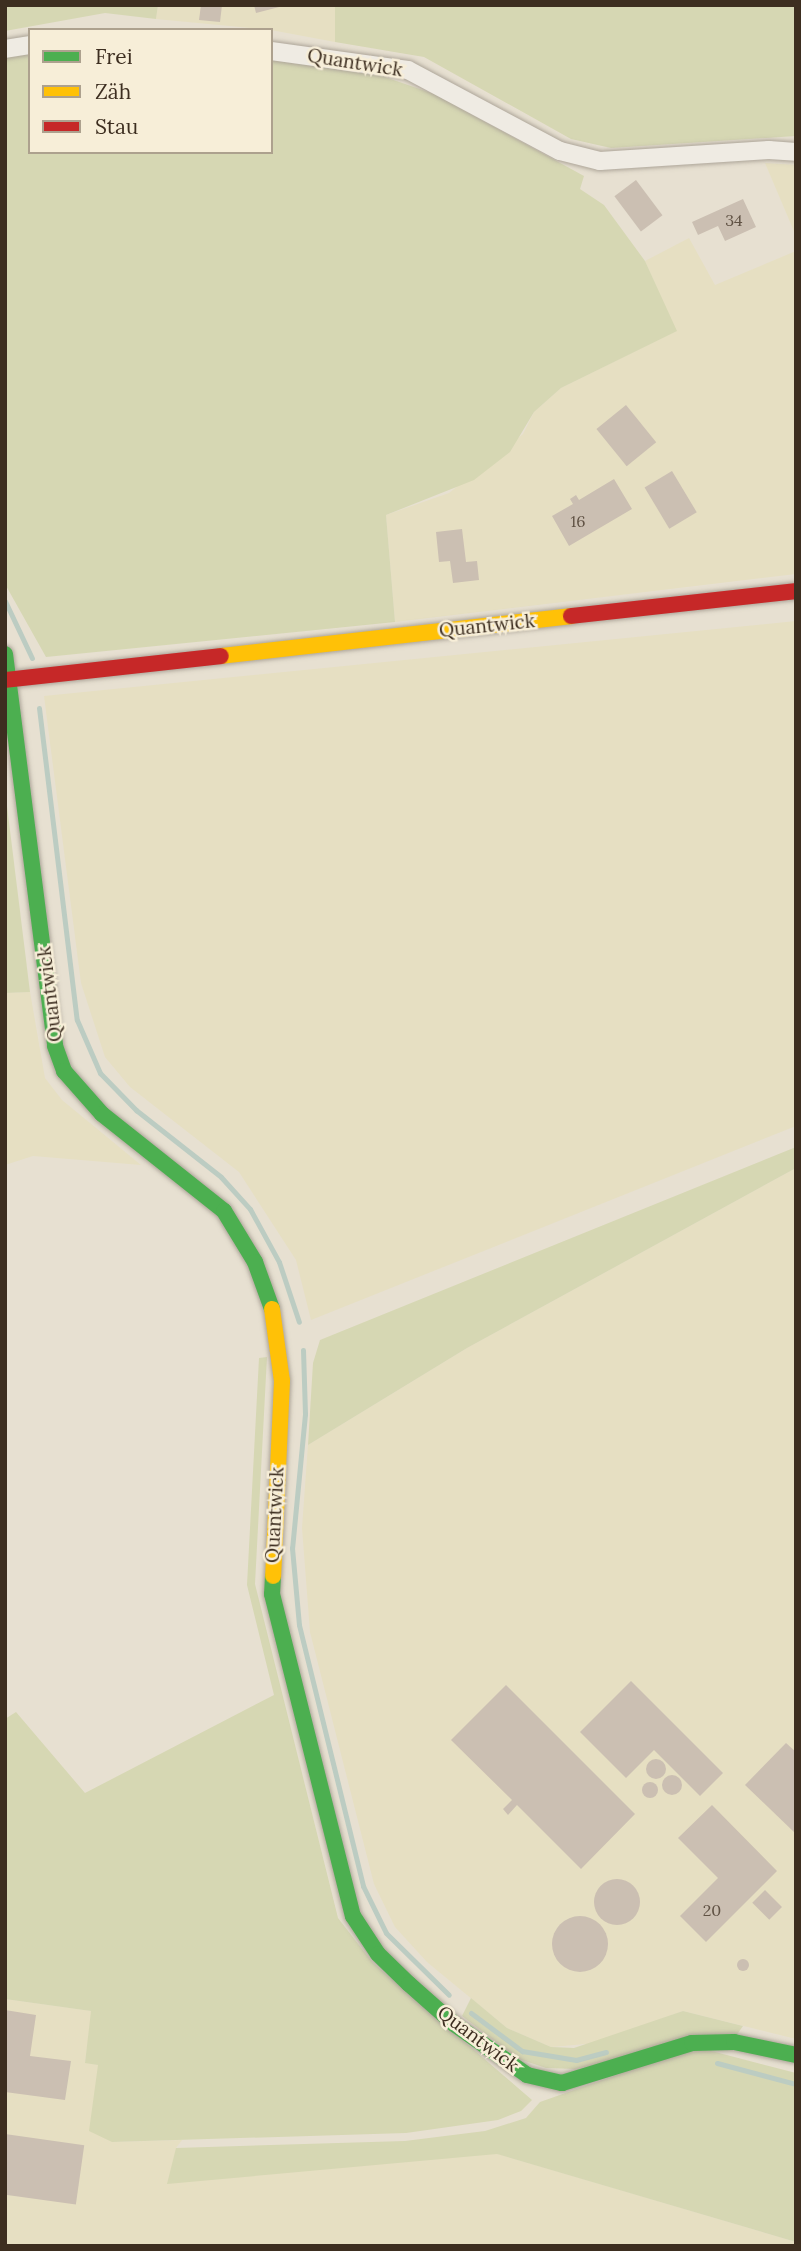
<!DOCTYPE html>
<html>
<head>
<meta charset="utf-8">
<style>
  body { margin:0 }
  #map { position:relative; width:801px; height:2251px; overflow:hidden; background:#e7e0d1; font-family:Lora,serif }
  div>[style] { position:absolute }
  .farmland>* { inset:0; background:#e6dfc2 }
  .green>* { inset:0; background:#d6d7b3 }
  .stream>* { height:5px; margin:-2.5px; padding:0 2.5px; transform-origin:2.5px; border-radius:2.5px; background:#bcccc2 }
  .building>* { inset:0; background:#cbbfb2; transform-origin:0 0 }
  .round { border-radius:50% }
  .roads { filter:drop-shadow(0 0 2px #ada599) drop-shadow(0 0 2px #ada599) }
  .street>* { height:18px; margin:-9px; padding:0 9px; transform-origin:9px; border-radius:9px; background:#efebe3 }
  .fast>* { height:16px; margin:-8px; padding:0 8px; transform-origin:8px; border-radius:8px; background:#4caf50 }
  .slow>* { height:16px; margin:-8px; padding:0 8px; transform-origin:8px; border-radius:8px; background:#ffc107 }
  .jam>* { height:16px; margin:-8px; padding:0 8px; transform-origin:8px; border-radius:8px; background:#c62828 }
  span { translate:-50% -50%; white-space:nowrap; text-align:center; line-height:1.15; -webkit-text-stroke:5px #f7eed8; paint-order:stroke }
  .number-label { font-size:16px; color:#605244 }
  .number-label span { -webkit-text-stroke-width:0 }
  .street-label { font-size:19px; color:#3d2e20 }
  .frame { position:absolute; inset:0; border:7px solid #3d2e20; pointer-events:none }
  .legend { position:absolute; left:28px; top:28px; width:245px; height:126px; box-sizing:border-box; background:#f7eed8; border:2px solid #ada18e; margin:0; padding:9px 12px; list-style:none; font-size:21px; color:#3d2e20 }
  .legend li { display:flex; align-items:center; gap:14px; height:35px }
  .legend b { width:35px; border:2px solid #ada18e }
</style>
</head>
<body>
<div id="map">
  <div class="farmland">
    <div style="clip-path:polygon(158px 5px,335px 5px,335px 42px,271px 30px,156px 19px)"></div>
    <div style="clip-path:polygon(765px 163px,796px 165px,796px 236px)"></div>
    <div style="clip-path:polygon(689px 238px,715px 285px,796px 251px,796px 574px,395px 622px,386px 515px,449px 493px,523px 434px,534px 412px,561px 388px,676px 331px,645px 261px)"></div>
    <div style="clip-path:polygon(796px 621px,796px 1126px,311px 1320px,296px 1260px,239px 1172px,130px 1087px,105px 1057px,81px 983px,44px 696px)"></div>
    <div style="clip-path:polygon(30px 992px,45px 1078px,62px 1100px,141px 1165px,33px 1156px,5px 1165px,5px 993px)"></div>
    <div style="clip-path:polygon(796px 1168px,796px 2039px,683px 2011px,597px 2043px,551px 2047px,507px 2028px,427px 1962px,395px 1927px,374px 1884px,310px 1632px,302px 1528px,308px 1445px,467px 1348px)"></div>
    <div style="clip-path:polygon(5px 1999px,92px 2011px,85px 2062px,98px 2065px,112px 2142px,182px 2140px,176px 2148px,498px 2154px,796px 2242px,796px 2246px,5px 2246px)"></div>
  </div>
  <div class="green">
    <div style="clip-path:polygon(5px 5px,158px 5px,156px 19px,105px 13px,5px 31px)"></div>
    <div style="clip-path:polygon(335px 5px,796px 5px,796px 136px,611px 148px,571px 139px,424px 57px,335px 42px)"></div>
    <div style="clip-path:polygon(30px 51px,30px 152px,271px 152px,271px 60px,382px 76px,434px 94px,584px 176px,580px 189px,604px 205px,645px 261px,677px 331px,561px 388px,534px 412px,510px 452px,474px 480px,386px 515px,395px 622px,46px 657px,5px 584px,5px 55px)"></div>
    <div style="clip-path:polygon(5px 790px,30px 992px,5px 993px)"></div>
    <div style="clip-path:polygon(796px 1147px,796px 1168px,467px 1348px,308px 1445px,313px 1363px,320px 1340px)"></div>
    <div style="clip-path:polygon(267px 1357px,255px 1584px,338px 1918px,373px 1963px,532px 2100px,521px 2111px,498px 2120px,406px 2133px,112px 2142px,89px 2131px,98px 2065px,85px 2063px,91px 2011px,5px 1999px,5px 1719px,16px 1712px,85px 1793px,274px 1695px,247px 1585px,259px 1358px)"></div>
    <div style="clip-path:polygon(471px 1998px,507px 2028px,551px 2047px,574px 2048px,683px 2011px,743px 2026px,736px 2036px,575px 2069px,546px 2068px,519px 2059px,462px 2016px)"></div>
    <div style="clip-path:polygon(696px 2047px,796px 2073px,796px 2242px,497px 2154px,167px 2184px,176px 2148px,405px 2141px,485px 2131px,526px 2118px,540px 2102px)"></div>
  </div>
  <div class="stream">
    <div style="left:5px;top:601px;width:63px;rotate:64.7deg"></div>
    <div style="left:39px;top:708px;width:314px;rotate:83.1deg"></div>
    <div style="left:77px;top:1020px;width:58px;rotate:66.5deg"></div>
    <div style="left:100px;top:1073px;width:52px;rotate:45.8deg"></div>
    <div style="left:136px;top:1110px;width:108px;rotate:38.2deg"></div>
    <div style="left:221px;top:1177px;width:43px;rotate:47.8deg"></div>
    <div style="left:250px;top:1209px;width:60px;rotate:61.3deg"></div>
    <div style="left:279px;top:1262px;width:63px;rotate:71.6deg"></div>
    <div style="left:303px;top:1350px;width:64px;rotate:88.2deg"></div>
    <div style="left:305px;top:1414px;width:135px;rotate:95.5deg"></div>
    <div style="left:292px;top:1548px;width:77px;rotate:84.8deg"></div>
    <div style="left:299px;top:1625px;width:269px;rotate:76.2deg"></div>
    <div style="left:363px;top:1886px;width:52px;rotate:63.9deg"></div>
    <div style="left:386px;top:1933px;width:88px;rotate:44.5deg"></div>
    <div style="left:471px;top:2013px;width:64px;rotate:36.7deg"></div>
    <div style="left:522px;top:2051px;width:55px;rotate:9.5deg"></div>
    <div style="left:576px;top:2060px;width:31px;rotate:-15deg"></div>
    <div style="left:717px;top:2063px;width:82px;rotate:14.9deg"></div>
  </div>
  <div class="building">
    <div style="clip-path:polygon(201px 5px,222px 5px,220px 22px,199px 20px)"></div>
    <div style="clip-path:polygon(254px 5px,283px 5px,283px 6px,256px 13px)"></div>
    <div style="left:636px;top:180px;width:44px;height:27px;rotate:53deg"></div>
    <div style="clip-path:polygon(743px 199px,756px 227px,725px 241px,718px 226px,698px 235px,692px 222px)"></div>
    <div style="left:626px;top:405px;width:48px;height:38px;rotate:51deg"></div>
    <div style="left:672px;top:471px;width:48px;height:32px;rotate:59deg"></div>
    <div style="clip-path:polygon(614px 479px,632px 509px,569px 546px,552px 516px,573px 504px,570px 499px,576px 495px,579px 500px)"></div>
    <div style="clip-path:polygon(462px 529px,466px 562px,477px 561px,479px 580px,453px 583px,450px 561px,439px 562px,436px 532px)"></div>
    <div style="clip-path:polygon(631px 1681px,723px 1773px,700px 1796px,654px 1750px,626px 1778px,580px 1732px)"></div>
    <div style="clip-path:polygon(506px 1685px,635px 1814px,581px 1869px,517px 1805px,508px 1815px,503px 1809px,512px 1800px,451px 1740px)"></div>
    <div style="clip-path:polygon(786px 1743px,796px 1752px,796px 1834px,745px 1785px)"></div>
    <div class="round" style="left:646px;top:1759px;width:20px;height:20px"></div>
    <div class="round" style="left:662px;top:1775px;width:20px;height:20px"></div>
    <div class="round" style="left:642px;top:1782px;width:16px;height:16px"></div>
    <div style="clip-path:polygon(712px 1805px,777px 1871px,706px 1942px,680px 1916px,718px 1878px,678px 1838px)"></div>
    <div class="round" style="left:594px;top:1879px;width:46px;height:46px"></div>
    <div style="left:765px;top:1890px;width:24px;height:18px;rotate:45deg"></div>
    <div class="round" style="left:552px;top:1916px;width:56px;height:56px"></div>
    <div class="round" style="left:737px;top:1959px;width:12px;height:12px"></div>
    <div style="clip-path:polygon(5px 2010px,36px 2015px,30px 2056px,71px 2061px,65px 2100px,5px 2092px)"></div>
    <div style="left:5px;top:2134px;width:80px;height:60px;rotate:8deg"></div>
  </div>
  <div class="roads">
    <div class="street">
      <div style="left:5px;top:49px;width:25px;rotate:-9deg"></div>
      <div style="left:271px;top:51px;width:138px;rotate:7.9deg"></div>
      <div style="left:408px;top:70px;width:172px;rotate:28.1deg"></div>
      <div style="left:560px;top:151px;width:41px;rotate:14deg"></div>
      <div style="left:600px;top:161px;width:169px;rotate:-3.7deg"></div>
      <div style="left:769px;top:150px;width:27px;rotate:4deg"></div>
    </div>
    <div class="fast">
      <div style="left:5px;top:654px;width:395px;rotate:82.7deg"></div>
      <div style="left:55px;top:1046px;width:27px;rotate:70deg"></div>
      <div style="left:64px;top:1071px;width:57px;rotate:48.5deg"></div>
      <div style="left:102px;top:1114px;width:156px;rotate:38.5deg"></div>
      <div style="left:224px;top:1211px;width:60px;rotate:58.7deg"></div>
      <div style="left:255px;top:1262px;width:50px;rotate:70.1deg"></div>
      <div style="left:273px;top:1576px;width:18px;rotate:93deg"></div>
      <div style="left:272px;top:1594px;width:332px;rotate:75.9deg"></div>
      <div style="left:353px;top:1916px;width:45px;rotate:56.7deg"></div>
      <div style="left:378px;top:1954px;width:43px;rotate:44.1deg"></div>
      <div style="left:409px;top:1984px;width:60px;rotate:41.6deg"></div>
      <div style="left:454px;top:2024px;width:89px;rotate:34.9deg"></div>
      <div style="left:527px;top:2075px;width:36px;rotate:13deg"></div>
      <div style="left:562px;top:2083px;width:136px;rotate:-17.1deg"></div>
      <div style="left:692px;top:2043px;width:42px;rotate:-1.4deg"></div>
      <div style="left:734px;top:2042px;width:63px;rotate:11.8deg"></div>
    </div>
    <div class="slow">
      <div style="left:221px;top:656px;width:352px;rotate:-6.5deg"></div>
      <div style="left:272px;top:1309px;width:73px;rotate:82.1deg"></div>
      <div style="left:282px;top:1381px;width:195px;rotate:92.6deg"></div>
    </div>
    <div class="jam">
      <div style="left:571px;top:616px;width:226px;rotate:-6.3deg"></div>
      <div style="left:5px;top:680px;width:217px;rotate:-6.3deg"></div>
    </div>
  </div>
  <div class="number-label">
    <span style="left:734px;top:220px">34</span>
    <span style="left:578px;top:521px">16</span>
    <span style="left:712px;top:1910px">20</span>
  </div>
  <div class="street-label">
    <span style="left:355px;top:63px;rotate:9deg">Quantwick</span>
    <span style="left:487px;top:626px;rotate:-6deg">Quantwick</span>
    <span style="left:50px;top:994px;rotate:-97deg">Quantwick</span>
    <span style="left:275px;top:1515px;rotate:-87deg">Quantwick</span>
    <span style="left:478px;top:2039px;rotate:37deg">Quantwick</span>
  </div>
  <div class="frame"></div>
  <ul class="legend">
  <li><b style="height:9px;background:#4caf50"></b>Frei</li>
  <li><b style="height:9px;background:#ffc107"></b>Zäh</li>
  <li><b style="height:9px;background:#c62828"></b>Stau</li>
  </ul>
</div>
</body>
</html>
